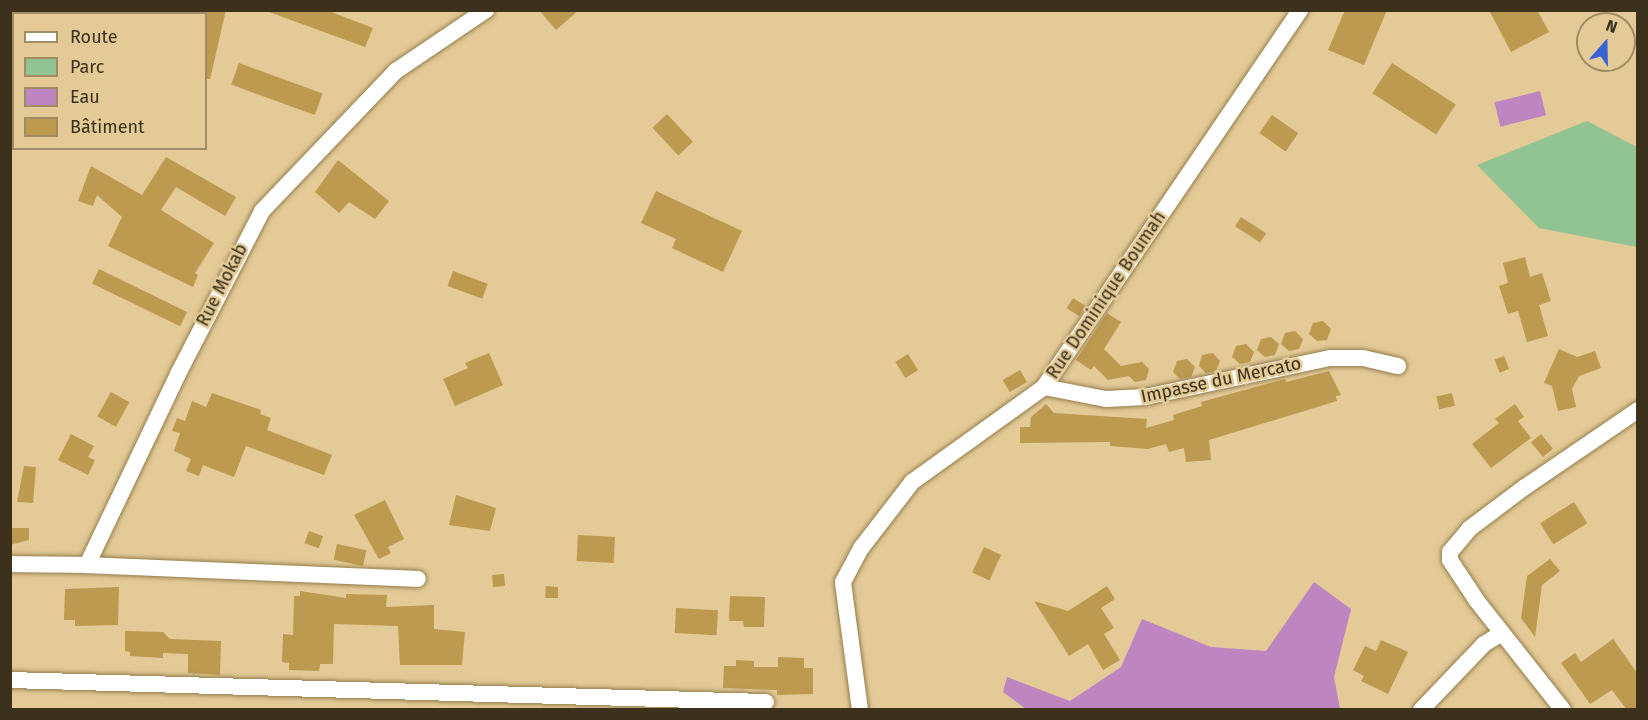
<!DOCTYPE html>
<html>
<head>
<meta charset="utf-8">
<style>
  body { margin:0 }
  #map { position:relative; width:1648px; height:720px; overflow:hidden; background:#e3ca97; font-family:"Fira Sans",sans-serif }
  div>[style] { position:absolute }
  .green>* { inset:0; background:#92c393 }
  .water>* { inset:0; background:#bd86c0; transform-origin:0 0 }
  .building>* { inset:0; background:#bc9a4f; transform-origin:0 0 }
  .roads { filter:drop-shadow(0 0 2px #957e4d) drop-shadow(0 0 2px #957e4d) }
  .minor>* { height:16px; margin:-8px; padding:0 8px; transform-origin:8px; border-radius:8px; background:#fff }
  span { translate:-50% -50%; white-space:nowrap; text-align:center; line-height:1.15; -webkit-text-stroke:5px #e3ca97; paint-order:stroke }
  .street-label { font-size:18px; color:#3b311d }
  .frame { position:absolute; inset:0; border:12px solid #3b311d; pointer-events:none }
  .legend { position:absolute; left:12px; top:12px; width:195px; height:138px; box-sizing:border-box; background:#e3ca97; border:2px solid #a08d66; margin:0; padding:8px 10px; list-style:none; font-size:18px; color:#3b311d }
  .legend li { display:flex; align-items:center; gap:12px; height:30px }
  .legend b { width:30px; border:2px solid #a08d66 }
  .north { position:absolute; left:1576px; top:12px; width:60px; height:60px; box-sizing:border-box; background:#e3ca97; border:2px solid #a08d66; border-radius:50%; rotate:20deg; font-size:16px; font-weight:700; line-height:24px; text-align:center; color:#3b311d }
  .north::after { content:''; display:block; margin:auto; width:21px; height:27px; background:#3863d4; clip-path:polygon(50% 0,100% 100%,50% 72%,0 100%) }
</style>
</head>
<body>
<div id="map">
  <div class="green">
    <div style="clip-path:polygon(1587px 121px,1637px 147px,1637px 247px,1539px 228px,1477px 165px)"></div>
  </div>
  <div class="water">
    <div style="left:1540px;top:91px;width:25px;height:47px;rotate:76deg"></div>
    <div style="clip-path:polygon(1314px 582px,1351px 609px,1334px 677px,1340px 709px,1026px 709px,1003px 692px,1007px 677px,1070px 701px,1121px 667px,1142px 619px,1211px 647px,1266px 651px)"></div>
  </div>
  <div class="building">
    <div style="clip-path:polygon(206px 10px,226px 10px,210px 79px,206px 79px)"></div>
    <div style="clip-path:polygon(326px 10px,373px 28px,365px 47px,269px 12px)"></div>
    <div style="clip-path:polygon(539px 10px,579px 10px,556px 30px)"></div>
    <div style="clip-path:polygon(1345px 10px,1387px 10px,1364px 65px,1328px 50px)"></div>
    <div style="clip-path:polygon(1489px 10px,1537px 10px,1549px 32px,1511px 52px)"></div>
    <div style="left:239px;top:63px;width:89px;height:23px;rotate:20deg"></div>
    <div style="left:1392px;top:63px;width:76px;height:36px;rotate:33deg"></div>
    <div style="left:667px;top:114px;width:38px;height:20px;rotate:47deg"></div>
    <div style="left:1272px;top:115px;width:32px;height:22px;rotate:35deg"></div>
    <div style="clip-path:polygon(166px 157px,236px 197px,225px 216px,176px 187px,161px 210px,214px 243px,195px 273px,198px 275px,193px 287px,108px 246px,122px 217px,97px 195px,93px 206px,78px 201px,91px 166px,142px 195px)"></div>
    <div style="clip-path:polygon(338px 160px,389px 201px,375px 219px,349px 202px,339px 213px,315px 192px)"></div>
    <div style="clip-path:polygon(656px 191px,742px 231px,723px 272px,672px 248px,676px 239px,641px 223px)"></div>
    <div style="left:1241px;top:217px;width:30px;height:11px;rotate:33deg"></div>
    <div style="clip-path:polygon(1525px 257px,1530px 277px,1542px 273px,1551px 301px,1539px 305px,1548px 336px,1527px 342px,1518px 311px,1508px 314px,1499px 286px,1508px 283px,1503px 263px)"></div>
    <div style="left:99px;top:269px;width:98px;height:16px;rotate:26deg"></div>
    <div style="left:453px;top:271px;width:37px;height:16px;rotate:20deg"></div>
    <div style="left:1073px;top:298px;width:15px;height:12px;rotate:32deg"></div>
    <div style="clip-path:polygon(1107px 313px,1121px 322px,1104px 349px,1121px 366px,1142px 362px,1149px 369px,1146px 380px,1135px 382px,1129px 376px,1108px 380px,1094px 366px,1091px 370px,1076px 360px)"></div>
    <div style="clip-path:polygon(1323px 321px,1331px 329px,1327px 340px,1317px 341px,1309px 334px,1313px 323px)"></div>
    <div style="clip-path:polygon(1295px 331px,1303px 339px,1299px 349px,1289px 351px,1281px 344px,1285px 333px)"></div>
    <div style="clip-path:polygon(1271px 337px,1279px 344px,1275px 355px,1265px 357px,1257px 350px,1261px 339px)"></div>
    <div style="clip-path:polygon(1246px 344px,1254px 352px,1250px 362px,1240px 364px,1232px 357px,1236px 346px)"></div>
    <div style="clip-path:polygon(1559px 349px,1577px 357px,1595px 351px,1601px 368px,1579px 376px,1572px 389px,1576px 407px,1558px 411px,1552px 386px,1544px 383px)"></div>
    <div style="clip-path:polygon(489px 353px,503px 385px,455px 406px,443px 379px,468px 368px,465px 363px)"></div>
    <div style="clip-path:polygon(1213px 353px,1220px 361px,1216px 371px,1206px 373px,1199px 366px,1202px 355px)"></div>
    <div style="left:908px;top:354px;width:19px;height:15px;rotate:58deg"></div>
    <div style="left:1504px;top:356px;width:14px;height:10px;rotate:69deg"></div>
    <div style="clip-path:polygon(1187px 359px,1195px 367px,1191px 377px,1180px 379px,1173px 372px,1177px 361px)"></div>
    <div style="left:1020px;top:370px;width:14px;height:20px;rotate:60deg"></div>
    <div style="clip-path:polygon(1329px 371px,1341px 395px,1336px 396px,1337px 401px,1209px 440px,1211px 460px,1186px 462px,1184px 448px,1169px 452px,1166px 444px,1148px 449px,1110px 446px,1110px 442px,1020px 443px,1020px 427px,1030px 427px,1031px 417px,1046px 404px,1054px 413px,1147px 419px,1146px 428px,1174px 420px,1173px 415px,1202px 406px,1201px 402px,1285px 379px,1286px 382px)"></div>
    <div style="left:111px;top:392px;width:21px;height:28px;rotate:29deg"></div>
    <div style="clip-path:polygon(212px 393px,261px 410px,260px 414px,271px 418px,267px 430px,332px 455px,324px 475px,246px 446px,234px 477px,203px 465px,199px 476px,186px 471px,191px 459px,174px 451px,180px 433px,172px 431px,177px 418px,185px 421px,192px 401px,206px 407px)"></div>
    <div style="left:1452px;top:393px;width:13px;height:16px;rotate:77deg"></div>
    <div style="clip-path:polygon(1515px 404px,1524px 417px,1518px 421px,1531px 438px,1491px 468px,1472px 444px,1499px 423px,1495px 419px)"></div>
    <div style="clip-path:polygon(71px 434px,94px 446px,88px 457px,95px 460px,88px 475px,58px 460px)"></div>
    <div style="left:1541px;top:434px;width:19px;height:13px;rotate:51deg"></div>
    <div style="clip-path:polygon(24px 466px,36px 467px,33px 503px,17px 502px)"></div>
    <div style="clip-path:polygon(456px 495px,496px 508px,490px 531px,449px 525px)"></div>
    <div style="clip-path:polygon(385px 500px,404px 539px,388px 547px,391px 553px,379px 559px,354px 515px)"></div>
    <div style="left:1574px;top:502px;width:25px;height:40px;rotate:58deg"></div>
    <div style="clip-path:polygon(10px 528px,29px 528px,29px 540px,10px 545px)"></div>
    <div style="left:309px;top:531px;width:15px;height:13px;rotate:20deg"></div>
    <div style="left:578px;top:535px;width:37px;height:26px;rotate:3deg"></div>
    <div style="left:337px;top:544px;width:30px;height:16px;rotate:12deg"></div>
    <div style="left:984px;top:547px;width:19px;height:28px;rotate:25deg"></div>
    <div style="clip-path:polygon(1550px 559px,1560px 571px,1542px 585px,1535px 637px,1521px 618px,1527px 576px)"></div>
    <div style="left:504px;top:574px;width:12px;height:12px;rotate:85deg"></div>
    <div style="clip-path:polygon(546px 586px,558px 587px,558px 598px,545px 598px)"></div>
    <div style="clip-path:polygon(1107px 586px,1115px 599px,1101px 608px,1114px 628px,1104px 634px,1120px 660px,1103px 670px,1088px 644px,1069px 656px,1034px 601px,1068px 611px)"></div>
    <div style="clip-path:polygon(119px 587px,118px 625px,75px 626px,75px 620px,64px 620px,65px 589px)"></div>
    <div style="clip-path:polygon(300px 591px,346px 598px,346px 594px,387px 595px,386px 607px,434px 605px,434px 629px,465px 632px,462px 665px,400px 665px,398px 626px,334px 624px,333px 664px,320px 664px,319px 671px,289px 670px,289px 663px,282px 662px,283px 634px,293px 635px,294px 596px,300px 596px)"></div>
    <div style="clip-path:polygon(730px 596px,765px 597px,764px 627px,744px 627px,743px 621px,729px 621px)"></div>
    <div style="left:676px;top:608px;width:42px;height:25px;rotate:3deg"></div>
    <div style="clip-path:polygon(125px 631px,163px 632px,170px 639px,221px 641px,220px 675px,188px 673px,188px 654px,163px 653px,163px 658px,130px 656px,130px 652px,125px 651px)"></div>
    <div style="clip-path:polygon(1613px 639px,1638px 674px,1638px 710px,1627px 710px,1612px 690px,1590px 704px,1561px 663px,1575px 653px,1581px 662px)"></div>
    <div style="clip-path:polygon(1381px 640px,1408px 652px,1388px 694px,1361px 681px,1364px 676px,1353px 670px,1365px 646px,1376px 651px)"></div>
    <div style="clip-path:polygon(778px 657px,804px 658px,804px 668px,813px 668px,813px 694px,777px 695px,777px 690px,723px 688px,724px 666px,736px 666px,736px 660px,754px 661px,754px 667px,778px 667px)"></div>
  </div>
  <div class="roads">
    <div class="minor">
      <div style="left:1044px;top:387px;width:63px;rotate:11deg"></div>
      <div style="left:1106px;top:399px;width:39px;rotate:-3deg"></div>
      <div style="left:1145px;top:397px;width:189px;rotate:-11.9deg"></div>
      <div style="left:1330px;top:358px;width:33px"></div>
      <div style="left:1363px;top:358px;width:36px;rotate:13deg"></div>
      <div style="left:10px;top:564px;width:77px;rotate:0.7deg"></div>
      <div style="left:87px;top:565px;width:214px;rotate:-64.5deg"></div>
      <div style="left:179px;top:372px;width:181px;rotate:-62.7deg"></div>
      <div style="left:262px;top:211px;width:194px;rotate:-46.3deg"></div>
      <div style="left:396px;top:71px;width:109px;rotate:-34.1deg"></div>
      <div style="left:87px;top:565px;width:331px;rotate:2.4deg"></div>
      <div style="left:10px;top:680px;width:756px;rotate:1.67deg"></div>
      <div style="left:860px;top:710px;width:129px;rotate:-97.6deg"></div>
      <div style="left:843px;top:582px;width:40px;rotate:-62deg"></div>
      <div style="left:862px;top:547px;width:82px;rotate:-52.4deg"></div>
      <div style="left:912px;top:482px;width:163px;rotate:-35.7deg"></div>
      <div style="left:1044px;top:387px;width:456px;rotate:-55.8deg"></div>
      <div style="left:1421px;top:710px;width:91px;rotate:-46.3deg"></div>
      <div style="left:1484px;top:644px;width:21px;rotate:-31deg"></div>
      <div style="left:1563px;top:710px;width:139px;rotate:-128.3deg"></div>
      <div style="left:1477px;top:601px;width:49px;rotate:-123.4deg"></div>
      <div style="left:1450px;top:560px;width:8px;rotate:-90deg"></div>
      <div style="left:1450px;top:552px;width:30px;rotate:-50deg"></div>
      <div style="left:1469px;top:529px;width:70px;rotate:-36.9deg"></div>
      <div style="left:1525px;top:487px;width:137px;rotate:-34.3deg"></div>
    </div>
  </div>
  <div class="street-label">
    <span style="left:222px;top:285px;rotate:-63deg">Rue Mokab</span>
    <span style="left:1106px;top:295px;rotate:-56deg">Rue Dominique Boumah</span>
    <span style="left:1221px;top:380px;rotate:-12deg">Impasse du Mercato</span>
  </div>
  <div class="frame"></div>
  <ul class="legend">
  <li><b style="height:8px;background:#fff"></b>Route</li>
  <li><b style="height:16px;background:#92c393"></b>Parc</li>
  <li><b style="height:16px;background:#bd86c0"></b>Eau</li>
  <li><b style="height:16px;background:#bc9a4f"></b>Bâtiment</li>
  </ul>
  <div class="north">N</div>
</div>
</body>
</html>
